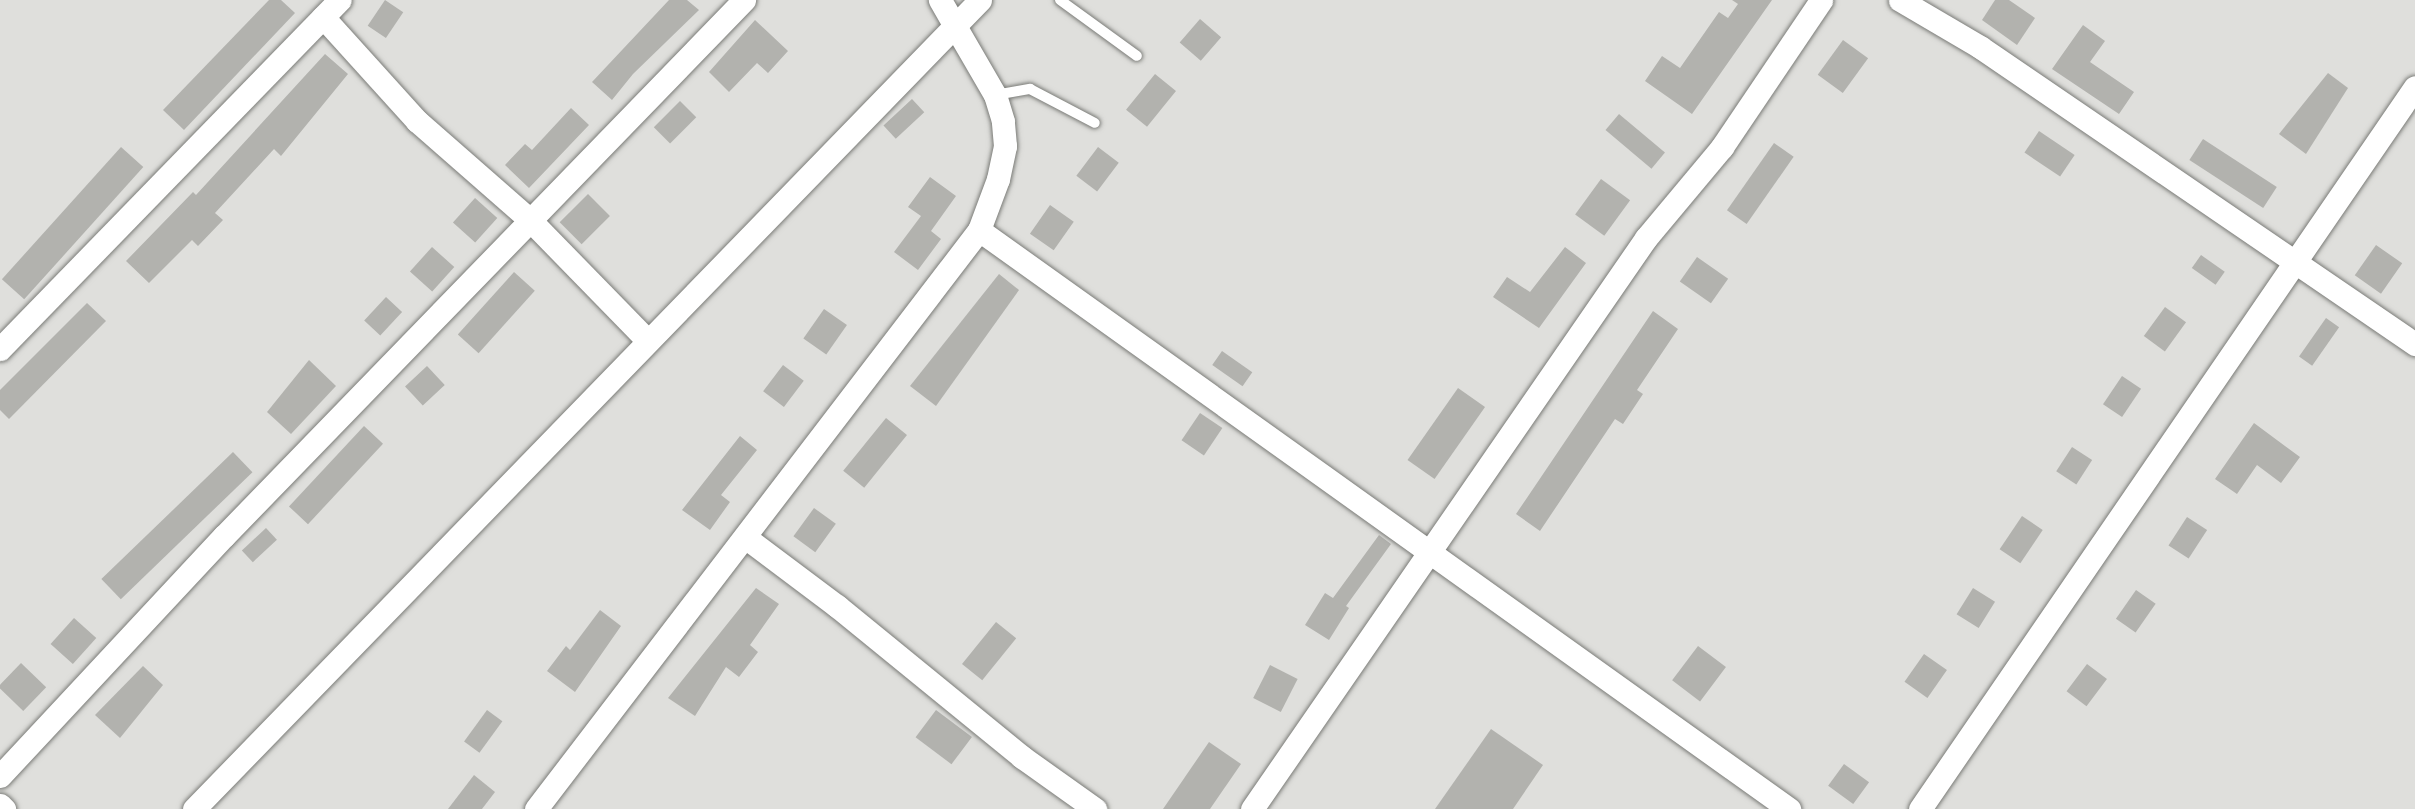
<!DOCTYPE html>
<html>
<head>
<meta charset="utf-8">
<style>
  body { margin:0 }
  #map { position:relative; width:2415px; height:809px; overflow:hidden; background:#dfdfdc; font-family:"Titillium Web",sans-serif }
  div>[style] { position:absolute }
  .building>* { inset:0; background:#b2b2ae; transform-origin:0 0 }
  .roads { filter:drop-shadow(0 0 2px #7a7b77) drop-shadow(0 0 2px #7a7b77) }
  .service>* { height:10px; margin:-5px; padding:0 5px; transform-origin:5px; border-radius:5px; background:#fff }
  .minor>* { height:23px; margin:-11.5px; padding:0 11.5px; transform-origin:11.5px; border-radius:11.5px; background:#fff }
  span { translate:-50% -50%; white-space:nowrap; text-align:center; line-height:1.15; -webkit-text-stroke:5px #dfdfdc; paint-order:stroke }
</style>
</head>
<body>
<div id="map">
  <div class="building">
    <div style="clip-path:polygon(269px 0,281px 0,295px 13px,184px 130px,163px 110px)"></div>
    <div style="left:385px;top:0;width:22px;height:31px;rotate:34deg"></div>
    <div style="clip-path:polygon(669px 0,687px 0,699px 10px,633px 74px,612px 100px,592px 82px)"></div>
    <div style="clip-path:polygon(1732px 0,1772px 0,1692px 114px,1645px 81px,1662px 56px,1680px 68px,1719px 12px,1728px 18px,1738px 4px)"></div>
    <div style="clip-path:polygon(1995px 0,2009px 0,2035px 18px,2017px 45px,1982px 20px)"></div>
    <div style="left:1200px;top:19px;width:28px;height:31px;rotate:41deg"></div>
    <div style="clip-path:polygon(755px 20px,788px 51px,768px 73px,757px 63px,729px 92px,709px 72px)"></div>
    <div style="clip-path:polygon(2083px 25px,2105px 41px,2090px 62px,2134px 92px,2119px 114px,2052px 69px)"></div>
    <div style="left:1843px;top:40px;width:31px;height:43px;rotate:36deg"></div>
    <div style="clip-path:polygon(325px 54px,348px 74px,281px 156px,274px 149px,215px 213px,223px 220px,198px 246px,192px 240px,149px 283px,126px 261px,193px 192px,196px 195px)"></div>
    <div style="clip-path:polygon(2328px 73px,2348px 88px,2306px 154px,2279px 134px)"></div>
    <div style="left:1155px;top:74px;width:27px;height:46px;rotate:39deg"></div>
    <div style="left:912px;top:99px;width:18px;height:39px;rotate:47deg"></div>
    <div style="left:680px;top:101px;width:23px;height:37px;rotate:45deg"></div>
    <div style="clip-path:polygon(571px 108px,589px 125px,529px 188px,505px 165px,525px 144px,532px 150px)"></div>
    <div style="left:1619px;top:114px;width:60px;height:21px;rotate:40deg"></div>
    <div style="left:2039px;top:131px;width:43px;height:26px;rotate:34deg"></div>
    <div style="left:2203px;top:139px;width:88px;height:25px;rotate:33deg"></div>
    <div style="left:1774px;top:143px;width:24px;height:82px;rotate:35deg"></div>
    <div style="left:121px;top:147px;width:30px;height:178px;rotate:42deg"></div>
    <div style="left:1098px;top:147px;width:26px;height:36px;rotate:37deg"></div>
    <div style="clip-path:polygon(930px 177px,956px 196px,931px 231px,941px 239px,918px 270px,894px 252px,921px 216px,908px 207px)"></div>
    <div style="left:1601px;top:179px;width:36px;height:44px;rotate:36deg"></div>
    <div style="left:588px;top:194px;width:31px;height:40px;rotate:45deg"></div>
    <div style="left:475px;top:198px;width:30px;height:33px;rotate:42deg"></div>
    <div style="left:1050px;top:205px;width:29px;height:35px;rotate:35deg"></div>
    <div style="left:2376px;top:245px;width:32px;height:37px;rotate:35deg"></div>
    <div style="left:432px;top:247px;width:30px;height:33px;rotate:42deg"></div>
    <div style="clip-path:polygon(1565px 247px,1586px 263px,1539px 328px,1493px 297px,1507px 277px,1530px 292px)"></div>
    <div style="left:2201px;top:255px;width:29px;height:16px;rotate:35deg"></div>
    <div style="left:1697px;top:257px;width:38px;height:30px;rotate:35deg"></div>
    <div style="left:514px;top:272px;width:28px;height:84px;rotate:42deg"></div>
    <div style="clip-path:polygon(999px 274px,1019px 290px,936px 406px,910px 386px)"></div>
    <div style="left:386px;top:297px;width:22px;height:32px;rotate:43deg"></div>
    <div style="clip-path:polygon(87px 303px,106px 321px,9px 419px,0 410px,0 390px)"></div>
    <div style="left:2165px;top:307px;width:26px;height:36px;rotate:36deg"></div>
    <div style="left:824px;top:309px;width:28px;height:36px;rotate:35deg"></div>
    <div style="clip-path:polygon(1653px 311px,1678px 329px,1637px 390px,1643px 394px,1623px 424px,1615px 419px,1540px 531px,1516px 514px)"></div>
    <div style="left:2326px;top:318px;width:16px;height:47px;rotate:35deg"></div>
    <div style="left:1222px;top:351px;width:37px;height:17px;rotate:35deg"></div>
    <div style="clip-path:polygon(309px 360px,336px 386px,291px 434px,267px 412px)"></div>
    <div style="left:783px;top:365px;width:26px;height:33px;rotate:37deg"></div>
    <div style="left:427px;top:366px;width:26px;height:30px;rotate:47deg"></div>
    <div style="left:2122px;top:376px;width:23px;height:34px;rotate:34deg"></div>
    <div style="left:1458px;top:388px;width:33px;height:88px;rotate:35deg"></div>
    <div style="left:1200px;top:413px;width:27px;height:33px;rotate:34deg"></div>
    <div style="left:886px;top:418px;width:27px;height:68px;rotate:39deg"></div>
    <div style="clip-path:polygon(2254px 423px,2300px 457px,2281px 483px,2257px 465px,2237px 494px,2215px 479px)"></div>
    <div style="left:364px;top:426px;width:26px;height:110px;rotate:43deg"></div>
    <div style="clip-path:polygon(740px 436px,757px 450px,721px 495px,730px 502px,710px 530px,682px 510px)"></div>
    <div style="left:2072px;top:447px;width:24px;height:29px;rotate:33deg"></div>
    <div style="left:233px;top:452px;width:28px;height:183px;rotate:46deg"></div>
    <div style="left:814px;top:508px;width:27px;height:35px;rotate:36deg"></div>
    <div style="left:2022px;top:516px;width:25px;height:40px;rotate:34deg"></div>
    <div style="left:2187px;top:517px;width:24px;height:34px;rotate:33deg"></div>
    <div style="left:266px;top:528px;width:16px;height:33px;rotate:47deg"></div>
    <div style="clip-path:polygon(1379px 535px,1391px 544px,1346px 606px,1349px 608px,1329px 640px,1305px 625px,1325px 593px,1333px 598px)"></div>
    <div style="clip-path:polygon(756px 588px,779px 604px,750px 645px,758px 652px,739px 677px,726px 667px,695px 716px,668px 698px)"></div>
    <div style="left:1973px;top:588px;width:26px;height:31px;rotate:32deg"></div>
    <div style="left:2136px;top:590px;width:24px;height:35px;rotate:35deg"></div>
    <div style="clip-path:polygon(600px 610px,621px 626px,575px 692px,547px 671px,566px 646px,570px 650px)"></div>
    <div style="left:74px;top:618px;width:30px;height:35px;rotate:42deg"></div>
    <div style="left:996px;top:622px;width:26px;height:54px;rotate:39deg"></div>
    <div style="left:1698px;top:646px;width:35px;height:43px;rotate:37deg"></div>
    <div style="left:1924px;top:654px;width:28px;height:34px;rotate:35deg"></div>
    <div style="left:21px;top:663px;width:35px;height:33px;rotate:44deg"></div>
    <div style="left:2087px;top:664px;width:25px;height:34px;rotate:37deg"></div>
    <div style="left:1270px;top:665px;width:31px;height:37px;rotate:27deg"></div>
    <div style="clip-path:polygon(143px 666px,163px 685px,120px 738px,95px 715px)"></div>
    <div style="left:487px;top:710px;width:19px;height:39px;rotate:36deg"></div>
    <div style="left:936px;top:710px;width:45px;height:34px;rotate:37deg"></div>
    <div style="clip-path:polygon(1491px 729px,1543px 765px,1513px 809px,1435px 809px)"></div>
    <div style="clip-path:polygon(1209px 742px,1241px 764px,1210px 809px,1163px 809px)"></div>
    <div style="left:1844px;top:764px;width:31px;height:27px;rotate:36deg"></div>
    <div style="clip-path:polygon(474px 775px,495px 792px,482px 809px,448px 809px)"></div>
  </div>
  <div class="roads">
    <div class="service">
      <div style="left:1060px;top:0;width:95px;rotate:36deg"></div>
      <div style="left:995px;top:95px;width:36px;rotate:-10deg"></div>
      <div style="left:1030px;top:89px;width:73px;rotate:27.6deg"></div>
    </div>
    <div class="minor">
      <div style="left:1900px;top:0;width:93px;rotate:30.4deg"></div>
      <div style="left:1980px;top:47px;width:527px;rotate:34.32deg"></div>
      <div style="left:323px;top:17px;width:140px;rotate:47.9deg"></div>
      <div style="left:417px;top:121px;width:150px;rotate:41.2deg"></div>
      <div style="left:530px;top:220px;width:168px;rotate:45.7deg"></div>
      <div style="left:979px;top:230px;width:996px;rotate:35.56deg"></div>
      <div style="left:0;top:349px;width:487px;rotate:-45.8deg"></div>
      <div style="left:745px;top:537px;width:115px;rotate:36.9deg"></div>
      <div style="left:837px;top:606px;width:239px;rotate:39.2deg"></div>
      <div style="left:1022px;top:757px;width:90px;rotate:35.5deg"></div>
      <div style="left:0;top:776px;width:328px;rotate:-47deg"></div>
      <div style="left:224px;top:536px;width:747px;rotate:-45.87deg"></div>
      <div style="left:0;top:805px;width:6px;rotate:45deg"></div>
      <div style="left:194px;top:809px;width:1128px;rotate:-45.83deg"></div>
      <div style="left:536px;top:809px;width:729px;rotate:-52.58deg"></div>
      <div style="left:979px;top:230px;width:54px;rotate:-69.6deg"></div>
      <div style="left:998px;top:179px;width:34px;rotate:-78deg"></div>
      <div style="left:1005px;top:146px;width:25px;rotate:-95deg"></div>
      <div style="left:1003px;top:121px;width:27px;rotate:-107deg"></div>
      <div style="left:995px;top:95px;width:110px;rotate:-120.1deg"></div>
      <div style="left:1252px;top:809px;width:694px;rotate:-55.39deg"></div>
      <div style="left:1646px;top:238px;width:119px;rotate:-50.1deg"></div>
      <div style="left:1722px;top:147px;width:177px;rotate:-56deg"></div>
      <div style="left:1920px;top:809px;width:875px;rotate:-55.57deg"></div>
    </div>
  </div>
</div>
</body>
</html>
